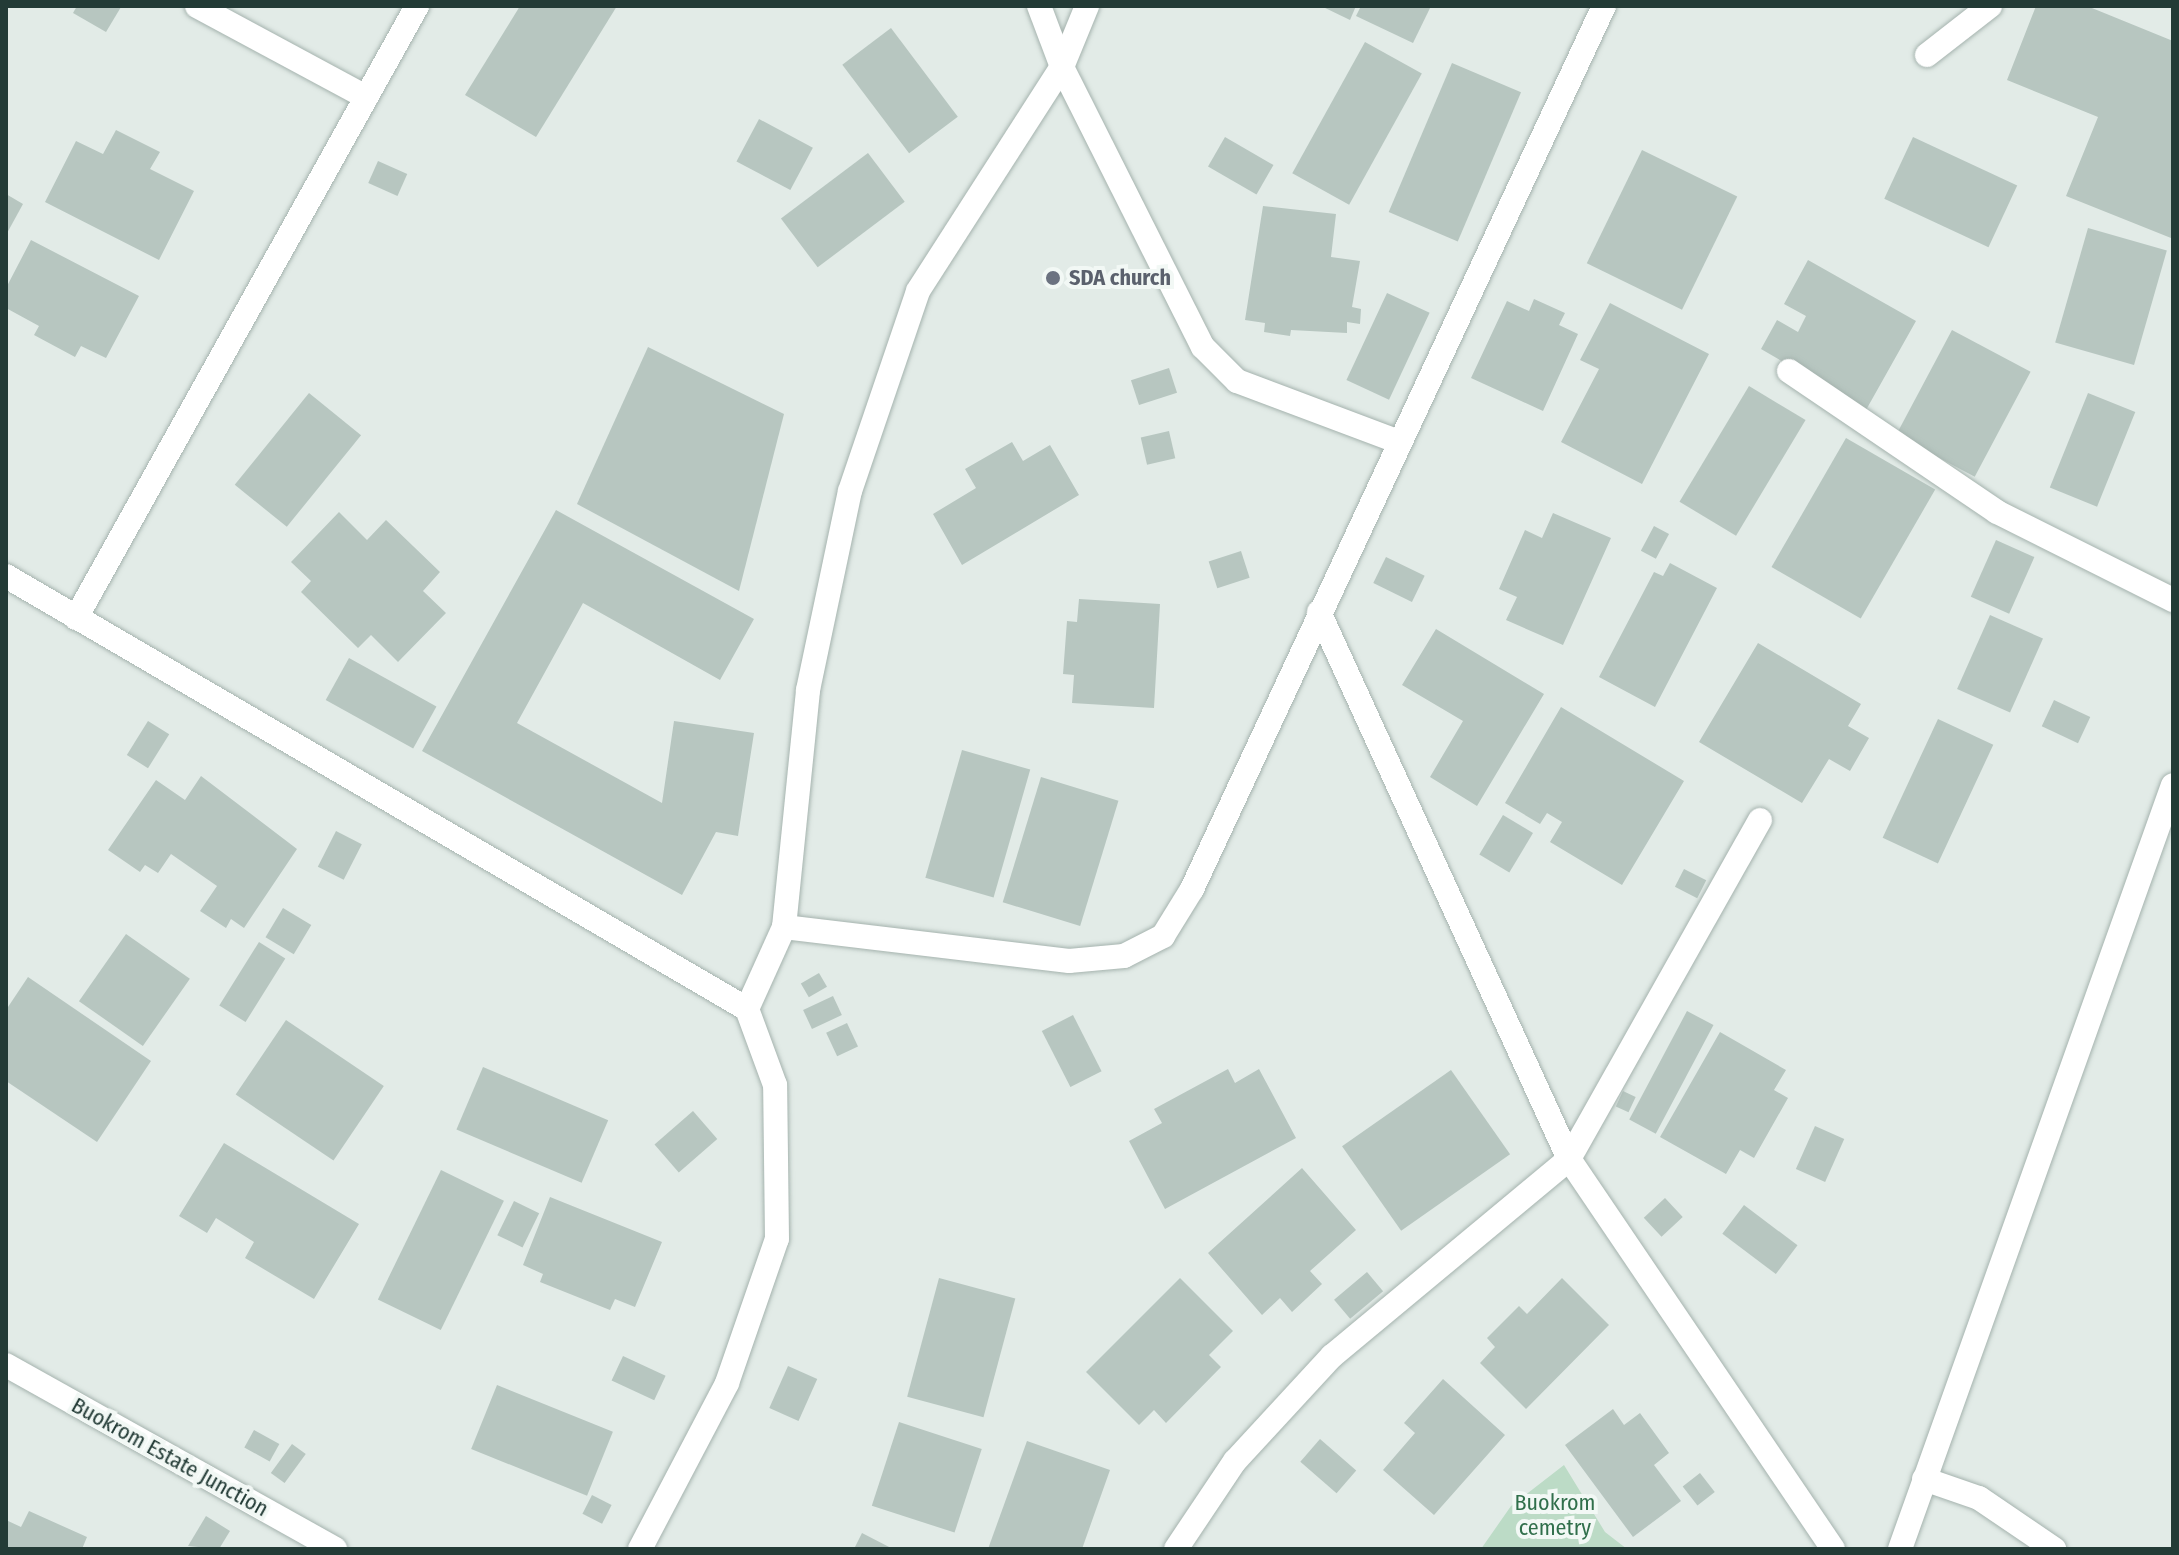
<!DOCTYPE html>
<html>
<head>
<meta charset="utf-8">
<style>
  body { margin:0 }
  #map { position:relative; width:2179px; height:1555px; overflow:hidden; background:#e2ebe7; font-family:"Fira Sans Condensed",sans-serif }
  div>[style] { position:absolute }
  .green>* { inset:0; background:#bcdbc6 }
  .building>* { inset:0; background:#b7c6c0; transform-origin:0 0 }
  .roads { filter:drop-shadow(0 0 2px #a5b3ae) drop-shadow(0 0 2px #a5b3ae) }
  .minor>* { height:24px; margin:-12px; padding:0 12px; transform-origin:12px; border-radius:12px; background:#fff }
  .dots>* { width:22px; height:22px; translate:-50% -50%; box-sizing:border-box; border:4px solid #f2f8f5; border-radius:50% }
  span { translate:-50% -50%; white-space:nowrap; text-align:center; line-height:1.15; -webkit-text-stroke:8px #f2f8f5; paint-order:stroke }
  .worship-label { font-size:22px; color:#5b616d; font-weight:700 }
  .left { translate:0 -50%; text-align:left }
  .street-label { font-size:22px; color:#233b36 }
  .park-label { font-size:22px; color:#306f4b }
  .frame { position:absolute; inset:0; border:8px solid #233b36; pointer-events:none }
</style>
</head>
<body>
<div id="map">
  <div class="green">
    <div style="clip-path:polygon(1564px 1465px,1605px 1532px,1627px 1549px,1481px 1549px,1511px 1506px)"></div>
  </div>
  <div class="building">
    <div style="clip-path:polygon(77px 6px,118px 6px,121px 7px,106px 32px,73px 13px)"></div>
    <div style="clip-path:polygon(520px 6px,617px 6px,536px 137px,465px 95px)"></div>
    <div style="clip-path:polygon(1321px 6px,1356px 6px,1350px 20px)"></div>
    <div style="clip-path:polygon(1361px 6px,1431px 6px,1413px 43px,1356px 16px)"></div>
    <div style="clip-path:polygon(2036px 6px,2087px 6px,2173px 41px,2171px 238px,2066px 196px,2098px 117px,2007px 80px)"></div>
    <div style="left:891px;top:28px;width:111px;height:61px;rotate:53deg"></div>
    <div style="left:1365px;top:42px;width:65px;height:150px;rotate:29deg"></div>
    <div style="left:1452px;top:63px;width:75px;height:162px;rotate:23deg"></div>
    <div style="left:759px;top:119px;width:61px;height:48px;rotate:28deg"></div>
    <div style="clip-path:polygon(116px 130px,160px 152px,150px 169px,194px 191px,159px 260px,45px 202px,76px 141px,103px 154px)"></div>
    <div style="left:1225px;top:137px;width:56px;height:34px;rotate:30deg"></div>
    <div style="left:1913px;top:137px;width:115px;height:68px;rotate:25deg"></div>
    <div style="left:1642px;top:150px;width:106px;height:126px;rotate:26deg"></div>
    <div style="left:868px;top:153px;width:61px;height:109px;rotate:53deg"></div>
    <div style="left:378px;top:161px;width:32px;height:24px;rotate:24deg"></div>
    <div style="clip-path:polygon(6px 194px,23px 204px,6px 235px)"></div>
    <div style="clip-path:polygon(1263px 206px,1336px 214px,1331px 257px,1360px 261px,1352px 307px,1361px 309px,1360px 324px,1347px 322px,1347px 333px,1291px 330px,1290px 336px,1264px 332px,1265px 323px,1245px 320px)"></div>
    <div style="left:2088px;top:228px;width:82px;height:119px;rotate:16deg"></div>
    <div style="clip-path:polygon(31px 240px,139px 296px,106px 358px,81px 346px,75px 357px,34px 335px,39px 326px,6px 308px,6px 288px)"></div>
    <div style="clip-path:polygon(1808px 260px,1916px 321px,1866px 410px,1761px 349px,1777px 320px,1798px 332px,1806px 316px,1784px 304px)"></div>
    <div style="left:1387px;top:293px;width:47px;height:96px;rotate:25deg"></div>
    <div style="clip-path:polygon(1534px 299px,1565px 313px,1559px 325px,1578px 334px,1543px 411px,1471px 378px,1507px 301px,1529px 311px)"></div>
    <div style="clip-path:polygon(1610px 303px,1709px 354px,1642px 484px,1561px 442px,1599px 369px,1580px 360px)"></div>
    <div style="left:1952px;top:330px;width:89px;height:119px;rotate:28deg"></div>
    <div style="clip-path:polygon(648px 347px,784px 414px,739px 591px,577px 504px)"></div>
    <div style="left:1169px;top:368px;width:26px;height:40px;rotate:72deg"></div>
    <div style="left:1749px;top:386px;width:66px;height:135px;rotate:31deg"></div>
    <div style="left:309px;top:393px;width:67px;height:118px;rotate:39deg"></div>
    <div style="left:2088px;top:393px;width:51px;height:102px;rotate:22deg"></div>
    <div style="left:1169px;top:431px;width:28px;height:29px;rotate:77deg"></div>
    <div style="left:1846px;top:438px;width:103px;height:149px;rotate:30deg"></div>
    <div style="clip-path:polygon(1012px 442px,1023px 461px,1050px 445px,1079px 495px,962px 565px,933px 514px,976px 488px,965px 469px)"></div>
    <div style="clip-path:polygon(556px 510px,754px 619px,720px 680px,583px 603px,517px 723px,662px 803px,674px 721px,754px 733px,738px 836px,716px 832px,682px 895px,422px 751px)"></div>
    <div style="clip-path:polygon(339px 512px,367px 540px,386px 520px,440px 572px,423px 591px,446px 613px,398px 662px,371px 635px,358px 648px,301px 592px,311px 581px,291px 562px)"></div>
    <div style="clip-path:polygon(1553px 513px,1611px 538px,1563px 645px,1506px 620px,1517px 597px,1499px 589px,1525px 530px,1542px 538px)"></div>
    <div style="left:1654px;top:526px;width:17px;height:28px;rotate:28deg"></div>
    <div style="left:1996px;top:540px;width:42px;height:62px;rotate:24deg"></div>
    <div style="left:1241px;top:551px;width:28px;height:34px;rotate:72deg"></div>
    <div style="left:1386px;top:557px;width:43px;height:29px;rotate:26deg"></div>
    <div style="clip-path:polygon(1670px 563px,1717px 588px,1655px 707px,1599px 677px,1654px 572px,1663px 576px)"></div>
    <div style="clip-path:polygon(1079px 599px,1160px 604px,1154px 708px,1072px 703px,1074px 675px,1063px 674px,1067px 621px,1077px 622px)"></div>
    <div style="left:1990px;top:615px;width:58px;height:81px;rotate:24deg"></div>
    <div style="clip-path:polygon(1436px 629px,1544px 694px,1477px 806px,1430px 777px,1463px 721px,1402px 685px)"></div>
    <div style="clip-path:polygon(1758px 643px,1861px 704px,1848px 726px,1869px 738px,1850px 771px,1829px 759px,1802px 803px,1699px 742px)"></div>
    <div style="left:349px;top:658px;width:100px;height:48px;rotate:29deg"></div>
    <div style="left:2054px;top:700px;width:40px;height:29px;rotate:25deg"></div>
    <div style="clip-path:polygon(1561px 707px,1684px 781px,1622px 885px,1550px 842px,1562px 822px,1547px 813px,1540px 824px,1505px 803px)"></div>
    <div style="left:1938px;top:719px;width:61px;height:131px;rotate:25deg"></div>
    <div style="left:148px;top:721px;width:25px;height:40px;rotate:32deg"></div>
    <div style="left:962px;top:750px;width:71px;height:133px;rotate:16deg"></div>
    <div style="clip-path:polygon(201px 776px,297px 849px,244px 928px,231px 919px,226px 928px,200px 911px,217px 886px,171px 854px,158px 873px,145px 865px,140px 872px,108px 850px,156px 780px,185px 800px)"></div>
    <div style="left:1041px;top:777px;width:81px;height:131px;rotate:17deg"></div>
    <div style="left:1503px;top:815px;width:35px;height:46px;rotate:31deg"></div>
    <div style="left:336px;top:831px;width:29px;height:40px;rotate:27deg"></div>
    <div style="left:1684px;top:869px;width:25px;height:20px;rotate:27deg"></div>
    <div style="left:283px;top:908px;width:33px;height:34px;rotate:31deg"></div>
    <div style="left:126px;top:934px;width:78px;height:82px;rotate:35deg"></div>
    <div style="left:259px;top:942px;width:31px;height:75px;rotate:32deg"></div>
    <div style="left:819px;top:973px;width:16px;height:21px;rotate:60deg"></div>
    <div style="clip-path:polygon(28px 977px,151px 1061px,97px 1142px,6px 1081px,6px 1010px)"></div>
    <div style="left:833px;top:996px;width:21px;height:33px;rotate:65deg"></div>
    <div style="left:1687px;top:1011px;width:30px;height:123px;rotate:28deg"></div>
    <div style="left:1073px;top:1015px;width:63px;height:35px;rotate:63deg"></div>
    <div style="left:286px;top:1020px;width:118px;height:90px;rotate:34deg"></div>
    <div style="left:847px;top:1023px;width:26px;height:23px;rotate:65deg"></div>
    <div style="clip-path:polygon(1720px 1032px,1786px 1070px,1774px 1090px,1788px 1098px,1754px 1158px,1740px 1150px,1726px 1174px,1660px 1137px)"></div>
    <div style="left:483px;top:1067px;width:136px;height:68px;rotate:23deg"></div>
    <div style="clip-path:polygon(1228px 1069px,1235px 1083px,1259px 1069px,1296px 1138px,1165px 1209px,1129px 1141px,1162px 1123px,1154px 1109px)"></div>
    <div style="left:1451px;top:1070px;width:103px;height:133px;rotate:55deg"></div>
    <div style="left:1623px;top:1091px;width:14px;height:17px;rotate:25deg"></div>
    <div style="left:693px;top:1111px;width:37px;height:51px;rotate:49deg"></div>
    <div style="left:1815px;top:1126px;width:32px;height:47px;rotate:24deg"></div>
    <div style="clip-path:polygon(224px 1143px,359px 1224px,314px 1299px,245px 1258px,254px 1242px,216px 1218px,207px 1233px,179px 1216px)"></div>
    <div style="clip-path:polygon(1302px 1168px,1356px 1230px,1310px 1271px,1322px 1284px,1292px 1312px,1280px 1298px,1262px 1315px,1208px 1253px)"></div>
    <div style="left:441px;top:1170px;width:70px;height:144px;rotate:26deg"></div>
    <div style="clip-path:polygon(550px 1197px,662px 1242px,635px 1307px,615px 1299px,610px 1310px,540px 1282px,543px 1274px,523px 1265px)"></div>
    <div style="left:1665px;top:1198px;width:26px;height:29px;rotate:47deg"></div>
    <div style="left:514px;top:1201px;width:28px;height:38px;rotate:26deg"></div>
    <div style="left:1744px;top:1205px;width:67px;height:36px;rotate:37deg"></div>
    <div style="left:1367px;top:1272px;width:25px;height:43px;rotate:50deg"></div>
    <div style="left:939px;top:1278px;width:79px;height:123px;rotate:15deg"></div>
    <div style="clip-path:polygon(1180px 1278px,1233px 1331px,1209px 1355px,1221px 1367px,1166px 1423px,1154px 1410px,1139px 1425px,1086px 1372px)"></div>
    <div style="clip-path:polygon(1562px 1278px,1609px 1325px,1526px 1409px,1480px 1363px,1495px 1347px,1487px 1338px,1519px 1306px,1527px 1314px)"></div>
    <div style="left:623px;top:1356px;width:47px;height:27px;rotate:25deg"></div>
    <div style="left:788px;top:1366px;width:32px;height:46px;rotate:24deg"></div>
    <div style="clip-path:polygon(1443px 1379px,1505px 1435px,1434px 1515px,1383px 1470px,1415px 1433px,1404px 1423px)"></div>
    <div style="left:497px;top:1385px;width:125px;height:69px;rotate:22deg"></div>
    <div style="clip-path:polygon(1613px 1409px,1624px 1425px,1640px 1413px,1669px 1453px,1654px 1465px,1681px 1501px,1633px 1537px,1565px 1445px)"></div>
    <div style="left:899px;top:1422px;width:87px;height:88px;rotate:18deg"></div>
    <div style="left:254px;top:1430px;width:29px;height:20px;rotate:29deg"></div>
    <div style="left:1320px;top:1439px;width:48px;height:30px;rotate:41deg"></div>
    <div style="clip-path:polygon(1027px 1441px,1110px 1470px,1082px 1549px,988px 1549px)"></div>
    <div style="left:292px;top:1444px;width:17px;height:36px;rotate:36deg"></div>
    <div style="left:1700px;top:1473px;width:24px;height:22px;rotate:52deg"></div>
    <div style="left:592px;top:1495px;width:22px;height:21px;rotate:27deg"></div>
    <div style="clip-path:polygon(29px 1511px,87px 1537px,82px 1549px,6px 1549px,6px 1520px,21px 1527px)"></div>
    <div style="clip-path:polygon(206px 1516px,230px 1531px,219px 1549px,188px 1546px)"></div>
    <div style="clip-path:polygon(862px 1533px,893px 1549px,854px 1549px)"></div>
  </div>
  <div class="roads">
    <div class="minor">
      <div style="left:197px;top:6px;width:192px;rotate:28.3deg"></div>
      <div style="left:1039px;top:6px;width:65px;rotate:69.3deg"></div>
      <div style="left:1062px;top:67px;width:313px;rotate:63.3deg"></div>
      <div style="left:1203px;top:347px;width:48px;rotate:45deg"></div>
      <div style="left:1237px;top:381px;width:173px;rotate:20.6deg"></div>
      <div style="left:1927px;top:55px;width:80px;rotate:-37.9deg"></div>
      <div style="left:1789px;top:371px;width:251px;rotate:34.1deg"></div>
      <div style="left:1997px;top:512px;width:197px;rotate:26.6deg"></div>
      <div style="left:6px;top:576px;width:858px;rotate:30.3deg"></div>
      <div style="left:1319px;top:612px;width:601px;rotate:65.44deg"></div>
      <div style="left:1569px;top:1159px;width:471px;rotate:55.9deg"></div>
      <div style="left:76px;top:618px;width:701px;rotate:-60.87deg"></div>
      <div style="left:784px;top:927px;width:287px;rotate:6.8deg"></div>
      <div style="left:1069px;top:961px;width:55px;rotate:-5.2deg"></div>
      <div style="left:1124px;top:956px;width:44px;rotate:-27.1deg"></div>
      <div style="left:1163px;top:936px;width:55px;rotate:-58.3deg"></div>
      <div style="left:1192px;top:889px;width:974px;rotate:-64.99deg"></div>
      <div style="left:6px;top:1365px;width:377px;rotate:29.2deg"></div>
      <div style="left:1924px;top:1479px;width:58px;rotate:19.1deg"></div>
      <div style="left:1979px;top:1498px;width:91px;rotate:34.2deg"></div>
      <div style="left:640px;top:1549px;width:187px;rotate:-62.3deg"></div>
      <div style="left:727px;top:1383px;width:152px;rotate:-70.9deg"></div>
      <div style="left:777px;top:1239px;width:154px;rotate:-90.7deg"></div>
      <div style="left:775px;top:1085px;width:81px;rotate:-110.2deg"></div>
      <div style="left:747px;top:1009px;width:90px;rotate:-65.7deg"></div>
      <div style="left:784px;top:927px;width:238px;rotate:-84.2deg"></div>
      <div style="left:808px;top:690px;width:203px;rotate:-78.1deg"></div>
      <div style="left:850px;top:491px;width:211px;rotate:-71.2deg"></div>
      <div style="left:918px;top:291px;width:266px;rotate:-57.3deg"></div>
      <div style="left:1062px;top:67px;width:66px;rotate:-67.7deg"></div>
      <div style="left:1176px;top:1549px;width:106px;rotate:-56.2deg"></div>
      <div style="left:1235px;top:1461px;width:143px;rotate:-47.3deg"></div>
      <div style="left:1332px;top:1356px;width:308px;rotate:-39.7deg"></div>
      <div style="left:1569px;top:1159px;width:389px;rotate:-60.6deg"></div>
      <div style="left:1900px;top:1549px;width:811px;rotate:-70.34deg"></div>
    </div>
  </div>
  <div class="dots">
    <div style="left:1053px;top:278px;background:#6b7280"></div>
  </div>
  <div class="worship-label">
    <span class="left" style="left:1069px;top:278px">SDA church</span>
  </div>
  <div class="street-label">
    <span style="left:170px;top:1457px;rotate:29deg">Buokrom Estate Junction</span>
  </div>
  <div class="park-label">
    <span style="left:1555px;top:1515px">Buokrom<br>cemetry</span>
  </div>
  <div class="frame"></div>
</div>
</body>
</html>
